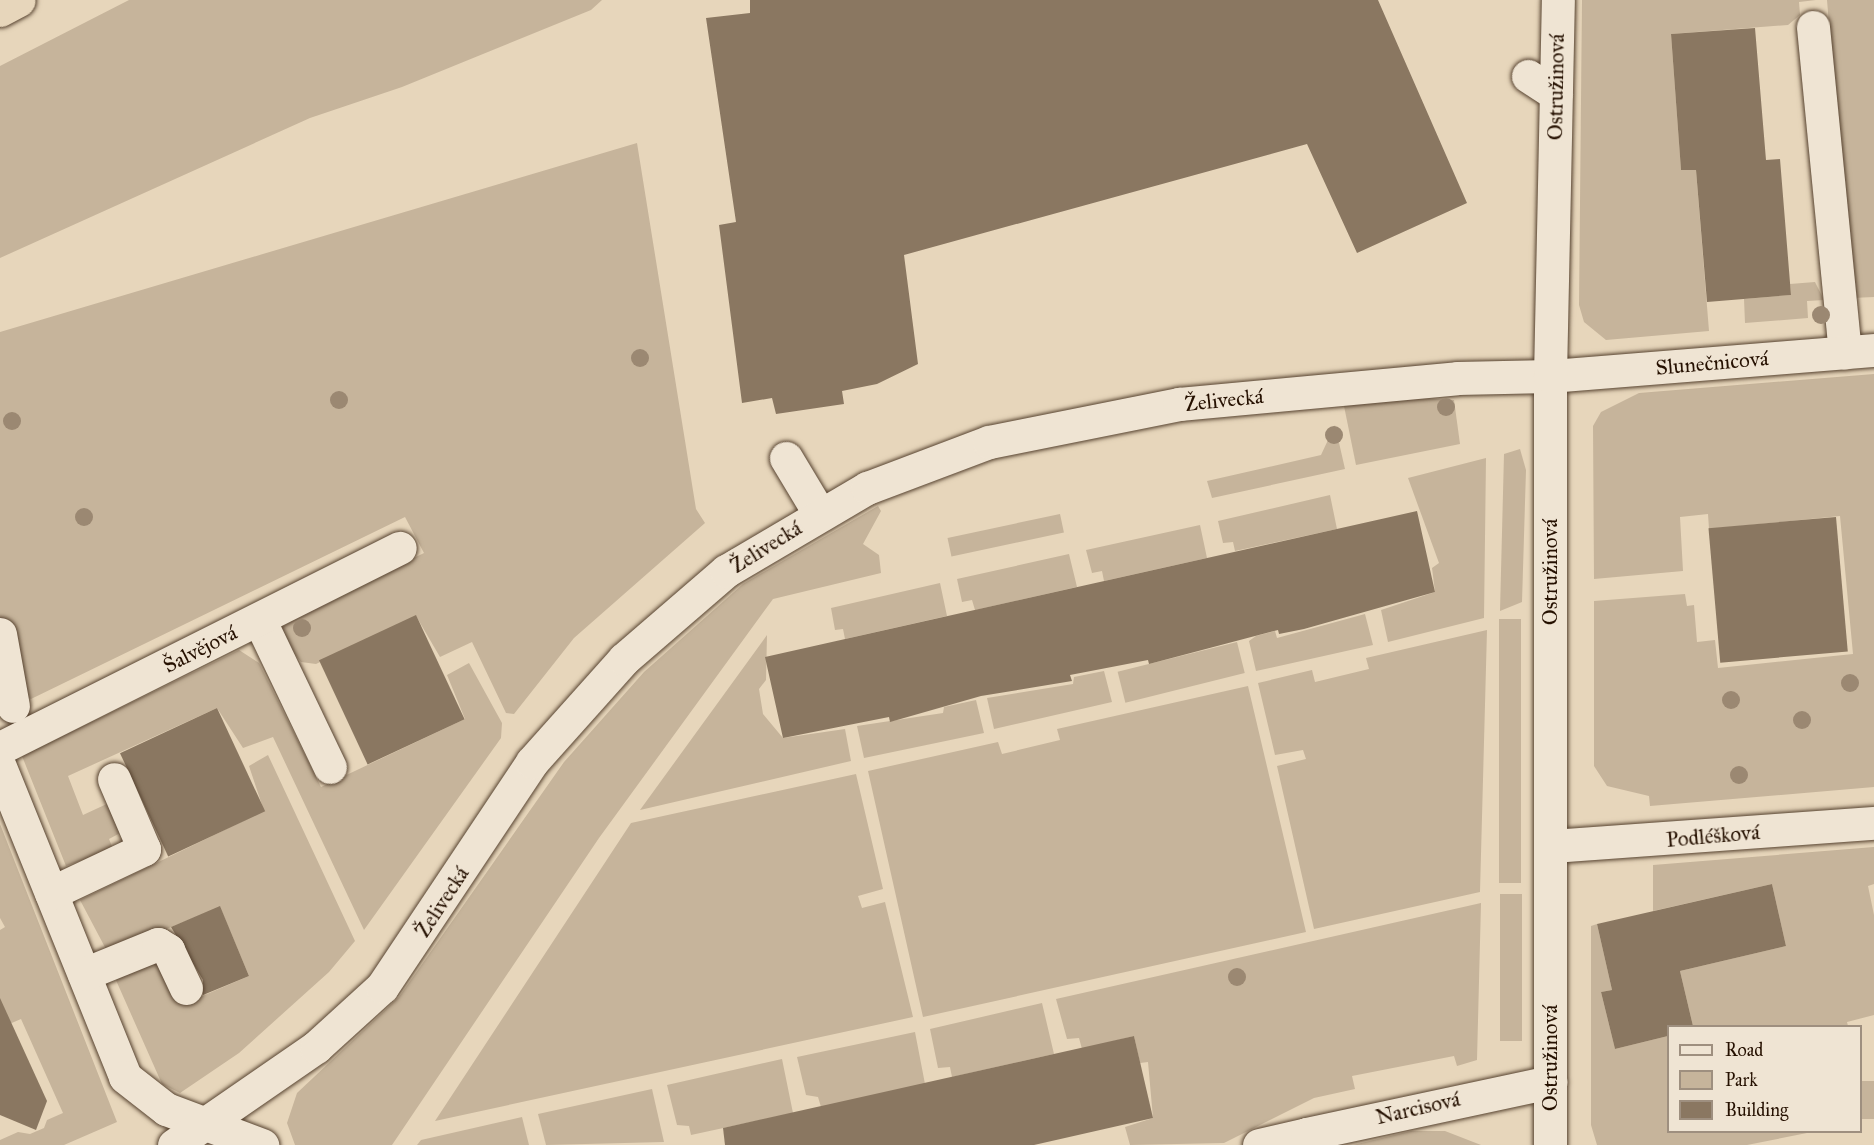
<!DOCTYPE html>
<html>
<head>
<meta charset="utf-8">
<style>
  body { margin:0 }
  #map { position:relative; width:1874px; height:1145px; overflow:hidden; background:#e7d6bb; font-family:"IM FELL Great Primer",serif }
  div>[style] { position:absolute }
  .green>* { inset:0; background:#c6b49b; transform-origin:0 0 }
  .building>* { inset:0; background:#8a7761; transform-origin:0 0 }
  .roads { filter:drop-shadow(0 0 2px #56422f) drop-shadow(0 0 2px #56422f) }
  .minor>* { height:33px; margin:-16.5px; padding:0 16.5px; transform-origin:16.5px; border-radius:16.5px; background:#efe4d3 }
  .highway>* { height:33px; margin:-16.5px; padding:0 16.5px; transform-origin:16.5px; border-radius:16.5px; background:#e7d6bb }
  .trees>* { width:18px; height:18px; margin:-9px; border-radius:50%; background:#9b8872 }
  span { translate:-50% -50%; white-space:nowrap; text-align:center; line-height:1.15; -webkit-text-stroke:5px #efe4d3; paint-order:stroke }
  .street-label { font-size:21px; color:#251000 }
  .legend { position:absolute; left:1667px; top:1025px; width:195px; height:108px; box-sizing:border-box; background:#efe4d3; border:2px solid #9e8f7f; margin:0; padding:8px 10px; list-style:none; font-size:18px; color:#251000 }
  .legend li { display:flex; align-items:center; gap:12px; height:30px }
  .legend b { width:30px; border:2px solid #9e8f7f }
</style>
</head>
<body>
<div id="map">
  <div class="green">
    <div style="clip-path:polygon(129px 0,602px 0,591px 10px,402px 87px,310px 118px,0 258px,0 66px)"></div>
    <div style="clip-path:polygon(1582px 0,1816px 0,1799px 2px,1800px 15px,1788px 25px,1671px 34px,1681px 170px,1696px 170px,1709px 331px,1606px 340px,1584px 322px,1579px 305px)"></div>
    <div style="clip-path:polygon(1827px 0,1874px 0,1874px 297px,1852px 298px)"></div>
    <div style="clip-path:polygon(637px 143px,696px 509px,705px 523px,574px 638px,514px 714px,506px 713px,472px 642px,440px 657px,416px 616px,316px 664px,301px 662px,283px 640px,283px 627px,293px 617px,424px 553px,405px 517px,31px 699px,0 686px,0 332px)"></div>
    <div style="clip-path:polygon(1815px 282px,1824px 300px,1807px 301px,1808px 318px,1745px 323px,1744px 299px,1791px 295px,1790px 284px)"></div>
    <div style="clip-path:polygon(1874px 374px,1874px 787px,1650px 806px,1649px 796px,1607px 786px,1594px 766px,1594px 601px,1685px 594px,1687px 606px,1694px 605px,1697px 642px,1715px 640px,1718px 668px,1853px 654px,1840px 516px,1709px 529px,1708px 514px,1680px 517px,1683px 571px,1594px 579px,1593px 426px,1601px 412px,1639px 393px)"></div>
    <div style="clip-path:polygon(1421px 398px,1454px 400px,1460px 444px,1356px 465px,1344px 406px)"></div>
    <div style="clip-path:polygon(1335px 425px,1345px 469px,1212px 498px,1207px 481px,1321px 455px)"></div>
    <div style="clip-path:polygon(1520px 449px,1526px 470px,1522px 602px,1500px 611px,1504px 454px)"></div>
    <div style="clip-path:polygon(1486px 458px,1484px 618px,1388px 642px,1381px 610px,1435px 592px,1432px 568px,1439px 563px,1408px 478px)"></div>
    <div style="clip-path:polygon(1330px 495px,1337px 529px,1235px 551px,1233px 542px,1223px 543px,1218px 521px)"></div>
    <div style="clip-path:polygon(878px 506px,881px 511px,863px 544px,879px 555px,881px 573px,773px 599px,599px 838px,392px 1145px,295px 1145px,287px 1123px,297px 1093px,399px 997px,564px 762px,644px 672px,743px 584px)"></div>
    <div style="left:1060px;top:514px;width:19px;height:115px;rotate:78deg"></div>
    <div style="clip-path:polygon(1200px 525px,1207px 558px,1104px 581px,1102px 571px,1092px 573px,1086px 550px)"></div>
    <div style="clip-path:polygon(1069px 554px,1077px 587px,975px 610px,972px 600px,962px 602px,957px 579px)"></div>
    <div style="clip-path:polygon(940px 583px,947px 616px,845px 639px,843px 629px,835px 630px,831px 608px)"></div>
    <div style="clip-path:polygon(1365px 614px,1373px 645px,1256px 671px,1249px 641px,1256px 636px,1275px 631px,1277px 638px)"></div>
    <div style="left:1521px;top:619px;width:264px;height:22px;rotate:90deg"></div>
    <div style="clip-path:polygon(1487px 630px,1480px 892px,1314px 929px,1277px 766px,1306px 759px,1303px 750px,1275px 755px,1258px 683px,1312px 670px,1315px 682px,1369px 669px,1366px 658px)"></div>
    <div style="clip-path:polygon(767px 635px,766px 680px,759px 689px,763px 714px,783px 738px,845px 729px,851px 761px,640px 810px)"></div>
    <div style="left:1237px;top:642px;width:32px;height:123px;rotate:76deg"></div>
    <div style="clip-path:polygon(239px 650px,259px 663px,321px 787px,465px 719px,447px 675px,469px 663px,502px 723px,501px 738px,364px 930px,273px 737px,243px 748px,217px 708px,68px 776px,83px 815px,111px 802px,124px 831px,109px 839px,113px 849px,66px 866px,22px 756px)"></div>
    <div style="clip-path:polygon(1104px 671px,1112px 702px,994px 729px,987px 698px,1073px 684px,1074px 677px)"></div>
    <div style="clip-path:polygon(1248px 686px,1306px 932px,923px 1017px,868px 771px,998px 742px,1002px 754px,1060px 740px,1057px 729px)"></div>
    <div style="clip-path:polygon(976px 700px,984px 733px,864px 758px,857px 726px,943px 713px,944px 707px)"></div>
    <div style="clip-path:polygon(268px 755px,355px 941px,329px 972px,239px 1053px,180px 1093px,162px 1084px,115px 978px,150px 957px,193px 1000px,249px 976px,220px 907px,108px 953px,80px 900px,264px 811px,249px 766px)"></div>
    <div style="clip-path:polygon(856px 774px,883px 889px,858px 896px,862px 908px,885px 902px,913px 1017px,435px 1121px,631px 823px)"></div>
    <div style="clip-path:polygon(0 824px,117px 1122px,64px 1145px,0 1145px,0 1140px,18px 1132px,30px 1134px,44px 1128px,47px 1120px,63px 1113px,21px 1019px,0 1028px,0 930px,5px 927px,0 918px)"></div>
    <div style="clip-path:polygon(1874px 847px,1874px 884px,1868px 886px,1874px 915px,1874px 1015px,1847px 1022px,1848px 1026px,1693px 1026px,1680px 971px,1786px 946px,1772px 884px,1653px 911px,1653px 865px)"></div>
    <div style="left:1522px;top:894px;width:147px;height:22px;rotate:90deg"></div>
    <div style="clip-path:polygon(1481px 903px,1477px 1060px,1457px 1066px,1454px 1056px,1352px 1076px,1355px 1089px,1314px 1098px,1224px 1143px,1130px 1145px,1125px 1127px,1153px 1118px,1148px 1062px,1140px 1063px,1134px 1036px,1082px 1049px,1079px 1038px,1067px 1039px,1056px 999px)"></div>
    <div style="clip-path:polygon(1597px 924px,1612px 990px,1601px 992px,1615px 1049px,1668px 1036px,1668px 1132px,1812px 1132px,1747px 1145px,1597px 1145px,1591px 1125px,1591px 926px)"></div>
    <div style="clip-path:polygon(1042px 1003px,1054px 1054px,952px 1077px,950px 1067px,938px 1068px,930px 1029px)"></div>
    <div style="clip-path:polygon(915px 1032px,925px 1084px,821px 1107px,818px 1097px,806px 1095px,797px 1057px)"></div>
    <div style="clip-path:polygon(782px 1059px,793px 1113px,691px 1135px,689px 1126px,677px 1125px,667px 1085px)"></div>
    <div style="left:1874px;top:1081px;width:38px;height:13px;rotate:90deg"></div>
    <div style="clip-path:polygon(652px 1089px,664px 1142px,546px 1145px,538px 1114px)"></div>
    <div style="clip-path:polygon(522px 1117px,529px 1145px,417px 1145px,421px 1140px)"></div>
    <div style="clip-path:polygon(1411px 1131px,1445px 1131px,1481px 1145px,1353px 1145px)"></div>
  </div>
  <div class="building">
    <div style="clip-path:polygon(750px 0,1378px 0,1467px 203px,1357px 253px,1307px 144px,904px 255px,918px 364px,877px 384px,842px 391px,844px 404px,776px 414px,772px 398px,742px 403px,719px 225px,736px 222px,706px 18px,750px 13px)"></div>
    <div style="clip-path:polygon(1755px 28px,1766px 160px,1780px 159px,1791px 295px,1707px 302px,1696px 170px,1681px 170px,1671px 34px)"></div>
    <div style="clip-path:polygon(1417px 511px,1435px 592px,1304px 629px,1279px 634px,1278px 630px,1149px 664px,1148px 660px,1070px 675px,1072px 681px,981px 696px,890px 722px,889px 717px,783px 738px,765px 657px)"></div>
    <div style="left:1836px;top:517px;width:135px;height:128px;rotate:85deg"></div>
    <div style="left:416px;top:615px;width:115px;height:107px;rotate:65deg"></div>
    <div style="left:217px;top:708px;width:114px;height:107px;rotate:65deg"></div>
    <div style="clip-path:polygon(1772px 884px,1786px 946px,1680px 971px,1693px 1026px,1668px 1026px,1668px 1036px,1615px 1049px,1601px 992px,1612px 990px,1597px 924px)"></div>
    <div style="clip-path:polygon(220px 906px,249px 976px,203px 995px,203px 980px,171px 927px)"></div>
    <div style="clip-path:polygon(0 998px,47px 1101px,36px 1130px,0 1115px)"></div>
    <div style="clip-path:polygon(1134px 1036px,1153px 1118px,1034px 1145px,725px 1145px,723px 1128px)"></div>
  </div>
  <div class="roads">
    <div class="minor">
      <div style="left:1813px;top:27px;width:327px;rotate:84.4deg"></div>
      <div style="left:1528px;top:76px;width:33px;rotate:33deg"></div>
      <div style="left:786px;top:458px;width:64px;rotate:59deg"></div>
      <div style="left:259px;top:619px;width:164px;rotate:64.4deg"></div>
      <div style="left:0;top:634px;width:73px;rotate:79.8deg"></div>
      <div style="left:0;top:748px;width:447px;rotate:-26.6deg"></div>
      <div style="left:0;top:767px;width:334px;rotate:68deg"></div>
      <div style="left:125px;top:1077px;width:52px;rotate:38deg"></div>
      <div style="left:166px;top:1109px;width:103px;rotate:20.6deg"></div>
      <div style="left:1551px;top:846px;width:324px;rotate:-4.1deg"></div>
      <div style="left:51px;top:893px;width:103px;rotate:-25.3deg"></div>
      <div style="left:144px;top:849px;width:76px;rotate:-113.2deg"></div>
      <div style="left:84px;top:974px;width:80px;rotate:-22.1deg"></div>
      <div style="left:158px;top:944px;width:12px;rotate:31deg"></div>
      <div style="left:168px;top:950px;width:42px;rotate:64.7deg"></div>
      <div style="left:174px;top:1145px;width:173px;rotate:-34.6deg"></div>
      <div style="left:316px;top:1047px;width:89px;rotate:-42.3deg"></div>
      <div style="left:382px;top:987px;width:270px;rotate:-56.3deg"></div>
      <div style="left:532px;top:762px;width:138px;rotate:-48.2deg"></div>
      <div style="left:624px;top:659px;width:135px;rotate:-40.8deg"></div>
      <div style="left:726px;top:571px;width:164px;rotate:-30.5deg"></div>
      <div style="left:867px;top:488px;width:130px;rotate:-20.7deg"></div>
      <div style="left:989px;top:442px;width:194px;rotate:-11.3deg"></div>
      <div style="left:1179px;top:404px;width:279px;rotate:-5.3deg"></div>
      <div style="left:1457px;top:378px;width:93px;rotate:-1.2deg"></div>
      <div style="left:1550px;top:376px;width:325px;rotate:-4.6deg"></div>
      <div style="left:1259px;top:1145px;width:49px;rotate:-12.9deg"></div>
      <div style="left:1291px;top:1145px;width:19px;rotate:-35deg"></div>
      <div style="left:1307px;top:1134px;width:249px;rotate:-12.1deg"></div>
      <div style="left:1550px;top:1145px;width:769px;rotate:-90deg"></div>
      <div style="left:1550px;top:376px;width:376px;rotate:-88.8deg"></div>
    </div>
    <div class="highway">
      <div style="left:0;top:10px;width:21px;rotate:-28deg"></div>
    </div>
  </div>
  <div class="trees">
    <div style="left:1821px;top:315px"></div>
    <div style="left:640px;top:358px"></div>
    <div style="left:339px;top:400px"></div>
    <div style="left:1446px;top:407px"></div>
    <div style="left:12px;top:421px"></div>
    <div style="left:1334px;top:435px"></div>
    <div style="left:84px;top:517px"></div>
    <div style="left:302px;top:628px"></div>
    <div style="left:1850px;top:683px"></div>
    <div style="left:1731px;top:700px"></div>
    <div style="left:1802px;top:720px"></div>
    <div style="left:1739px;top:775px"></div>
    <div style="left:1237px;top:977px"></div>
  </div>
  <div class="street-label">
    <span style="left:1556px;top:87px;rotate:-89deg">Ostružinová</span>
    <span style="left:1712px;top:363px;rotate:-5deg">Slunečnicová</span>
    <span style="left:1224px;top:400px;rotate:-6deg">Želivecká</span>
    <span style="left:766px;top:547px;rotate:-32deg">Želivecká</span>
    <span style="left:1550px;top:572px;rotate:-90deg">Ostružinová</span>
    <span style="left:200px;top:649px;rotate:-27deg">Šalvějová</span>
    <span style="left:1713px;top:836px;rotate:-5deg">Podléšková</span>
    <span style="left:442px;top:902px;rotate:-57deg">Želivecká</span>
    <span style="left:1550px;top:1058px;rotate:-90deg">Ostružinová</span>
    <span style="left:1418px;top:1108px;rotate:-13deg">Narcisová</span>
  </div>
  <ul class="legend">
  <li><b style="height:8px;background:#efe4d3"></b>Road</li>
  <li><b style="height:16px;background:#c6b49b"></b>Park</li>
  <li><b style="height:16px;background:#8a7761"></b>Building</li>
  </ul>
</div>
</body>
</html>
